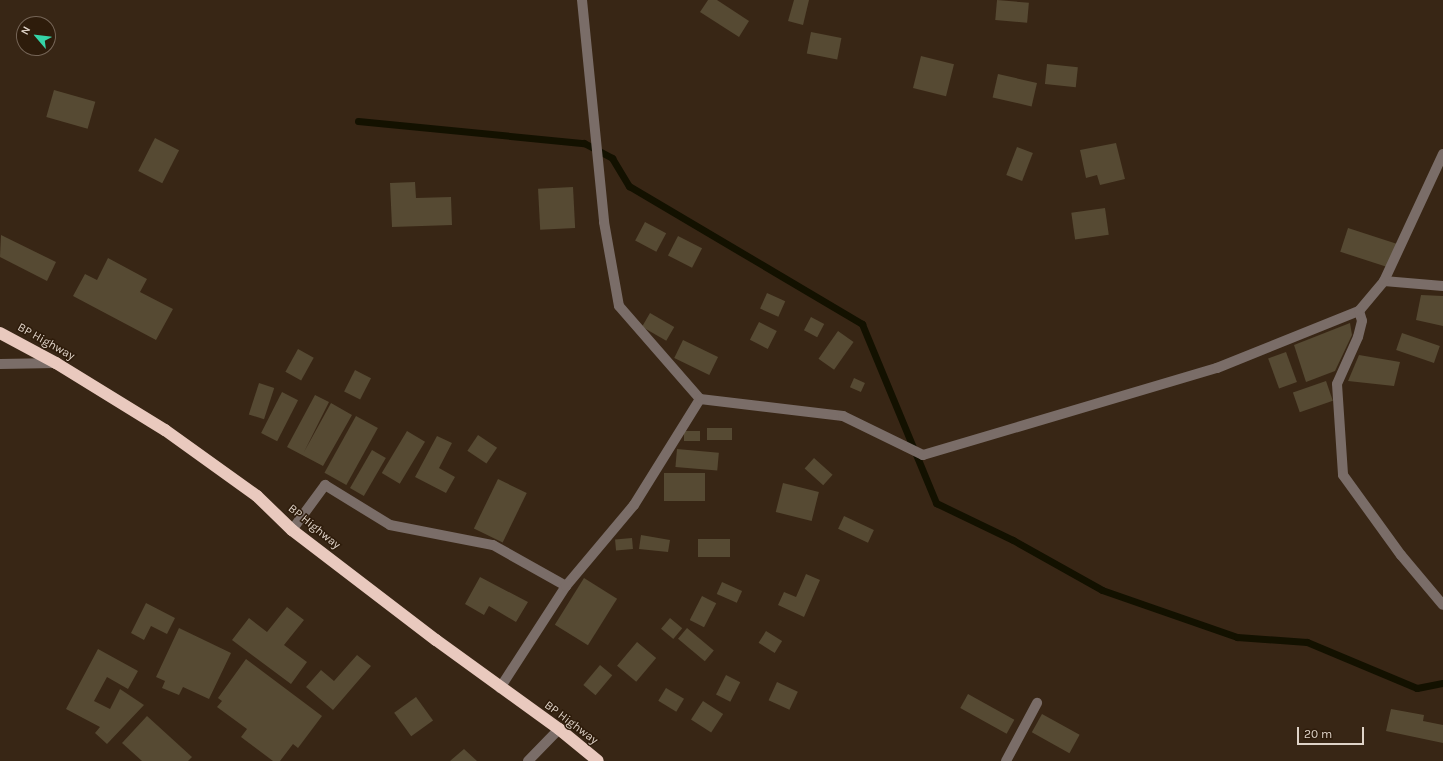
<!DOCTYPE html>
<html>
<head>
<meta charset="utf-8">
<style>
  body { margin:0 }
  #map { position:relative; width:1443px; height:761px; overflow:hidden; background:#382615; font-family:Karla,sans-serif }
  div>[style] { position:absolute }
  .stream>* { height:7px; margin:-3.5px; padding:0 3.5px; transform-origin:3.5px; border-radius:3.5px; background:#131100 }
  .building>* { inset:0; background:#564a33; transform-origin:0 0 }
  .minor>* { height:10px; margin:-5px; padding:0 5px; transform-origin:5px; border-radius:5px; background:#7a6d68 }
  .highway>* { height:12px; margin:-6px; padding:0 6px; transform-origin:6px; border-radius:6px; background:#e9c9be }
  span { translate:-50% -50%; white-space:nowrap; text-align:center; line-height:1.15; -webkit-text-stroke:3px #2e1c0b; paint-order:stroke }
  .street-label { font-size:12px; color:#dfd3c8 }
  .north { position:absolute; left:16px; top:16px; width:40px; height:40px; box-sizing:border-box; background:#2e1c0b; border:1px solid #756557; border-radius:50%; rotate:298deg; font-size:11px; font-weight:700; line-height:16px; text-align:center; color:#dfd3c8 }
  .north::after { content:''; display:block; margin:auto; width:14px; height:18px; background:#35d4a7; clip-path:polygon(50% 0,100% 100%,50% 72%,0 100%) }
  .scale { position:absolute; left:1297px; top:727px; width:67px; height:18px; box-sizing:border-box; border:2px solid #dfd3c8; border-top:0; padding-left:5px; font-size:12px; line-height:14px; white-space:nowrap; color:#dfd3c8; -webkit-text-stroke:3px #2e1c0b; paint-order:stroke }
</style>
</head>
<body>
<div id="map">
  <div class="stream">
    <div style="left:358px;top:121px;width:227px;rotate:5.6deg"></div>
    <div style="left:584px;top:143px;width:32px;rotate:28deg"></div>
    <div style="left:612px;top:158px;width:33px;rotate:59deg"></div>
    <div style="left:629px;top:186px;width:271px;rotate:30.6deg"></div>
    <div style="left:862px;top:324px;width:194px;rotate:67.5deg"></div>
    <div style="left:936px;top:503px;width:85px;rotate:25.7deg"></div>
    <div style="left:1013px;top:540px;width:102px;rotate:29.3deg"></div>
    <div style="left:1102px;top:590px;width:143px;rotate:19.2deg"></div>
    <div style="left:1237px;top:637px;width:70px;rotate:4.1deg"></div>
    <div style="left:1307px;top:642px;width:119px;rotate:22.7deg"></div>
    <div style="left:1417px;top:688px;width:26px;rotate:-11deg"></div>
  </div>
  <div class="building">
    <div style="clip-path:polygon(708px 0,717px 0,749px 21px,739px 37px,700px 12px)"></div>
    <div style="clip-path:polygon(794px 0,809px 0,803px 25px,788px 21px)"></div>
    <div style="left:997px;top:0;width:32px;height:20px;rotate:5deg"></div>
    <div style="left:811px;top:32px;width:31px;height:22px;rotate:11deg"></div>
    <div style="left:921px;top:56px;width:34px;height:33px;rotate:14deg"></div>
    <div style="left:1047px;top:64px;width:31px;height:20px;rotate:6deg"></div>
    <div style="left:998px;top:74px;width:40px;height:24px;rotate:13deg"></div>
    <div style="left:54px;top:90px;width:43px;height:28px;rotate:16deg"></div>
    <div style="left:155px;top:138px;width:27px;height:37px;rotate:27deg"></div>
    <div style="clip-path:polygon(1116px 143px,1125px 179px,1100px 185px,1097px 175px,1086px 178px,1080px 150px)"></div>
    <div style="left:1017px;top:147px;width:17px;height:30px;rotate:21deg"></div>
    <div style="clip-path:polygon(415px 182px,416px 198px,451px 197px,452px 225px,392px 227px,390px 183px)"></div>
    <div style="left:573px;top:187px;width:41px;height:35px;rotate:87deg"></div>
    <div style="left:1105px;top:208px;width:27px;height:34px;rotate:82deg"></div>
    <div style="left:645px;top:222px;width:24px;height:21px;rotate:28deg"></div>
    <div style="left:1348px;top:228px;width:51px;height:25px;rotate:18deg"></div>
    <div style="clip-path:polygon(1px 235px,56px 262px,47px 281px,0 257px)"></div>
    <div style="left:678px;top:236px;width:27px;height:22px;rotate:27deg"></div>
    <div style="clip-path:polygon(108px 258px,147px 279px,140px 292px,173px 309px,156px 340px,73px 296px,85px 274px,97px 280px)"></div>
    <div style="left:767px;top:293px;width:20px;height:17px;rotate:24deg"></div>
    <div style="clip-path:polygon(1421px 295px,1443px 296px,1443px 326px,1416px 320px)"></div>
    <div style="left:650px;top:313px;width:28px;height:16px;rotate:30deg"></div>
    <div style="left:811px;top:317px;width:15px;height:15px;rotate:28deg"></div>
    <div style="left:759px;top:322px;width:20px;height:20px;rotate:27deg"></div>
    <div style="clip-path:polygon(1350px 323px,1352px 335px,1335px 371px,1306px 382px,1294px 345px)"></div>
    <div style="left:838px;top:331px;width:19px;height:34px;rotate:35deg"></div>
    <div style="left:1402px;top:333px;width:40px;height:18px;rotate:19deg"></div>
    <div style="left:683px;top:340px;width:39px;height:20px;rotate:26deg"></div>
    <div style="left:298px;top:349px;width:18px;height:26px;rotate:29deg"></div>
    <div style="left:1286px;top:352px;width:32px;height:19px;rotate:70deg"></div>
    <div style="clip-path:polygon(1359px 355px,1400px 362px,1394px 386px,1348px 381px)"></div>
    <div style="left:355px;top:370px;width:18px;height:24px;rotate:27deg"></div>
    <div style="left:854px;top:378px;width:12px;height:10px;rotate:24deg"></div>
    <div style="left:1326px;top:381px;width:21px;height:35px;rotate:71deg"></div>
    <div style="left:259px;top:383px;width:16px;height:33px;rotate:18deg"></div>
    <div style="left:282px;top:392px;width:18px;height:46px;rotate:27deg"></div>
    <div style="clip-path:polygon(315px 395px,329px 402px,304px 452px,331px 403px,352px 415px,323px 466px,287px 447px)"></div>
    <div style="left:356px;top:416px;width:25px;height:65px;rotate:29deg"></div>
    <div style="left:707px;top:428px;width:25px;height:12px"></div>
    <div style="left:407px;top:431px;width:21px;height:49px;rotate:31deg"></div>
    <div style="left:700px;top:431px;width:10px;height:16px;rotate:90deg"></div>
    <div style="left:478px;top:435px;width:23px;height:19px;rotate:34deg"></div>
    <div style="clip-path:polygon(437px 436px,452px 443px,439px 468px,455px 477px,446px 493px,415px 477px)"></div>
    <div style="left:677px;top:449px;width:42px;height:18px;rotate:5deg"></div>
    <div style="left:372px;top:450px;width:16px;height:44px;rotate:30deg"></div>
    <div style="left:814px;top:458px;width:25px;height:14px;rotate:42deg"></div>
    <div style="left:705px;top:473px;width:28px;height:41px;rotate:90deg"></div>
    <div style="left:498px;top:479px;width:32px;height:55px;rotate:26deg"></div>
    <div style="left:783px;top:483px;width:37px;height:30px;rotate:14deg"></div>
    <div style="left:844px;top:516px;width:33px;height:14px;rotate:25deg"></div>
    <div style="clip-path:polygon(641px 535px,670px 540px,668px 552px,639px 549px)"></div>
    <div style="left:632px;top:538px;width:11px;height:17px;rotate:85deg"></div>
    <div style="left:730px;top:539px;width:18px;height:32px;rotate:90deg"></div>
    <div style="clip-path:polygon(806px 574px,820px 580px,804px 617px,778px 605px,784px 592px,796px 597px)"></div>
    <div style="clip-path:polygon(480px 577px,528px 602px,516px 622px,489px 606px,484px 615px,465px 604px)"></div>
    <div style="left:584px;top:578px;width:39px;height:55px;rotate:32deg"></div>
    <div style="left:722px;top:582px;width:22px;height:13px;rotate:24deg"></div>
    <div style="left:702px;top:596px;width:16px;height:27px;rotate:27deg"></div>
    <div style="clip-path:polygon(146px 603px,175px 618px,167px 634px,151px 626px,144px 640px,131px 633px)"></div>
    <div style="clip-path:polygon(287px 607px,304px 620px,284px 645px,307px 662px,291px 684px,232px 640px,249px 618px,267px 632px)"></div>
    <div style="left:670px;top:618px;width:16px;height:14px;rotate:40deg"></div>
    <div style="clip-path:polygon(179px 628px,231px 653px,209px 699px,183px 687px,179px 695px,162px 688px,165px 681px,156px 677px)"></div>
    <div style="left:687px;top:628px;width:35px;height:14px;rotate:40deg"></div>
    <div style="left:766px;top:631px;width:19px;height:14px;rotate:32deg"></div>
    <div style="left:637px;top:642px;width:25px;height:31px;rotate:40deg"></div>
    <div style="clip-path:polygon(98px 649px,138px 671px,128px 689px,107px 677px,94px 701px,110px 709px,120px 689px,144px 705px,107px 744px,95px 733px,100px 727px,66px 709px)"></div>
    <div style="clip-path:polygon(357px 655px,371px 666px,333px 710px,306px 687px,321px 670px,334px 681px)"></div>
    <div style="clip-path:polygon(246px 659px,322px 716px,298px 748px,293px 744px,280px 761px,273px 761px,241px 737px,247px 729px,217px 707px,222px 701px,218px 698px)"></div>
    <div style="left:600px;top:665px;width:16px;height:26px;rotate:40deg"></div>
    <div style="left:726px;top:675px;width:16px;height:22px;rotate:27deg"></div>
    <div style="left:777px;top:682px;width:23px;height:20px;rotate:25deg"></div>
    <div style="left:666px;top:688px;width:21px;height:15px;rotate:31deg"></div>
    <div style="left:968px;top:694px;width:53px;height:16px;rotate:29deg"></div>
    <div style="left:416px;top:697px;width:29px;height:27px;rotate:54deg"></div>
    <div style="left:703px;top:701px;width:24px;height:22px;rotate:33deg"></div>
    <div style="clip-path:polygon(1391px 709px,1424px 715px,1423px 721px,1443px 725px,1443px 743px,1386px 731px)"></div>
    <div style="left:1042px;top:714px;width:43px;height:21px;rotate:29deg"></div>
    <div style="clip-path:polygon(147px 716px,192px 757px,188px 761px,142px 761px,122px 743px)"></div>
    <div style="clip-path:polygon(464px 749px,477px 761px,450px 761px)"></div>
  </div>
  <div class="minor">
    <div style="left:582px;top:0;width:223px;rotate:84.3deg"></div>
    <div style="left:604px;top:222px;width:85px;rotate:79.9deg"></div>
    <div style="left:619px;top:306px;width:123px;rotate:48.9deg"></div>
    <div style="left:1384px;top:281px;width:59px;rotate:4.8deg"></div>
    <div style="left:1359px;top:311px;width:10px;rotate:73deg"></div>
    <div style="left:1362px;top:321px;width:16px;rotate:104deg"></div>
    <div style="left:1358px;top:337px;width:51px;rotate:114.1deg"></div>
    <div style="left:1337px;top:384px;width:91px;rotate:86.2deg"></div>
    <div style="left:1343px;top:475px;width:99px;rotate:54.1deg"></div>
    <div style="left:1401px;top:555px;width:65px;rotate:50deg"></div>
    <div style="left:0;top:364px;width:56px;rotate:-1deg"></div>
    <div style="left:292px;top:530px;width:56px;rotate:-53.7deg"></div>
    <div style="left:325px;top:485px;width:76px;rotate:31.6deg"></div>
    <div style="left:390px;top:525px;width:105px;rotate:11deg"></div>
    <div style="left:493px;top:545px;width:84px;rotate:29.3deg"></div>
    <div style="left:500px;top:688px;width:121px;rotate:-57.1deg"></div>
    <div style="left:566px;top:586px;width:106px;rotate:-50deg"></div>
    <div style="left:634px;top:505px;width:125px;rotate:-58.1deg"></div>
    <div style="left:700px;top:399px;width:144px;rotate:6.8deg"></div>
    <div style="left:843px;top:416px;width:89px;rotate:26deg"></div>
    <div style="left:923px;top:455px;width:307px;rotate:-16.5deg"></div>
    <div style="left:1217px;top:368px;width:153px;rotate:-21.9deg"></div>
    <div style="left:1359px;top:311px;width:39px;rotate:-50deg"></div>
    <div style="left:1384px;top:281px;width:140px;rotate:-65.1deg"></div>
    <div style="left:528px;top:761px;width:45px;rotate:-45.9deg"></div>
    <div style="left:1006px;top:761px;width:66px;rotate:-61.9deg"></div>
  </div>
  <div class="highway">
    <div style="left:0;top:333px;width:64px;rotate:28.2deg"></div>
    <div style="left:56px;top:363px;width:128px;rotate:31.6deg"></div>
    <div style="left:165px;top:430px;width:113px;rotate:35.7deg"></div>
    <div style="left:257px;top:496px;width:49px;rotate:44.2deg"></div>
    <div style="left:292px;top:530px;width:181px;rotate:37.4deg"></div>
    <div style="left:436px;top:640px;width:152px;rotate:35.9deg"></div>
    <div style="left:559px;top:729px;width:50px;rotate:39.4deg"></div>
  </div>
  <div class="street-label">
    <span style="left:46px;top:342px;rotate:29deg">BP Highway</span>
    <span style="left:314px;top:527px;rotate:39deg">BP Highway</span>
    <span style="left:571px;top:723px;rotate:37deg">BP Highway</span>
  </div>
  <div class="north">N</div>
  <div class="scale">20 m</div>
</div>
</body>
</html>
